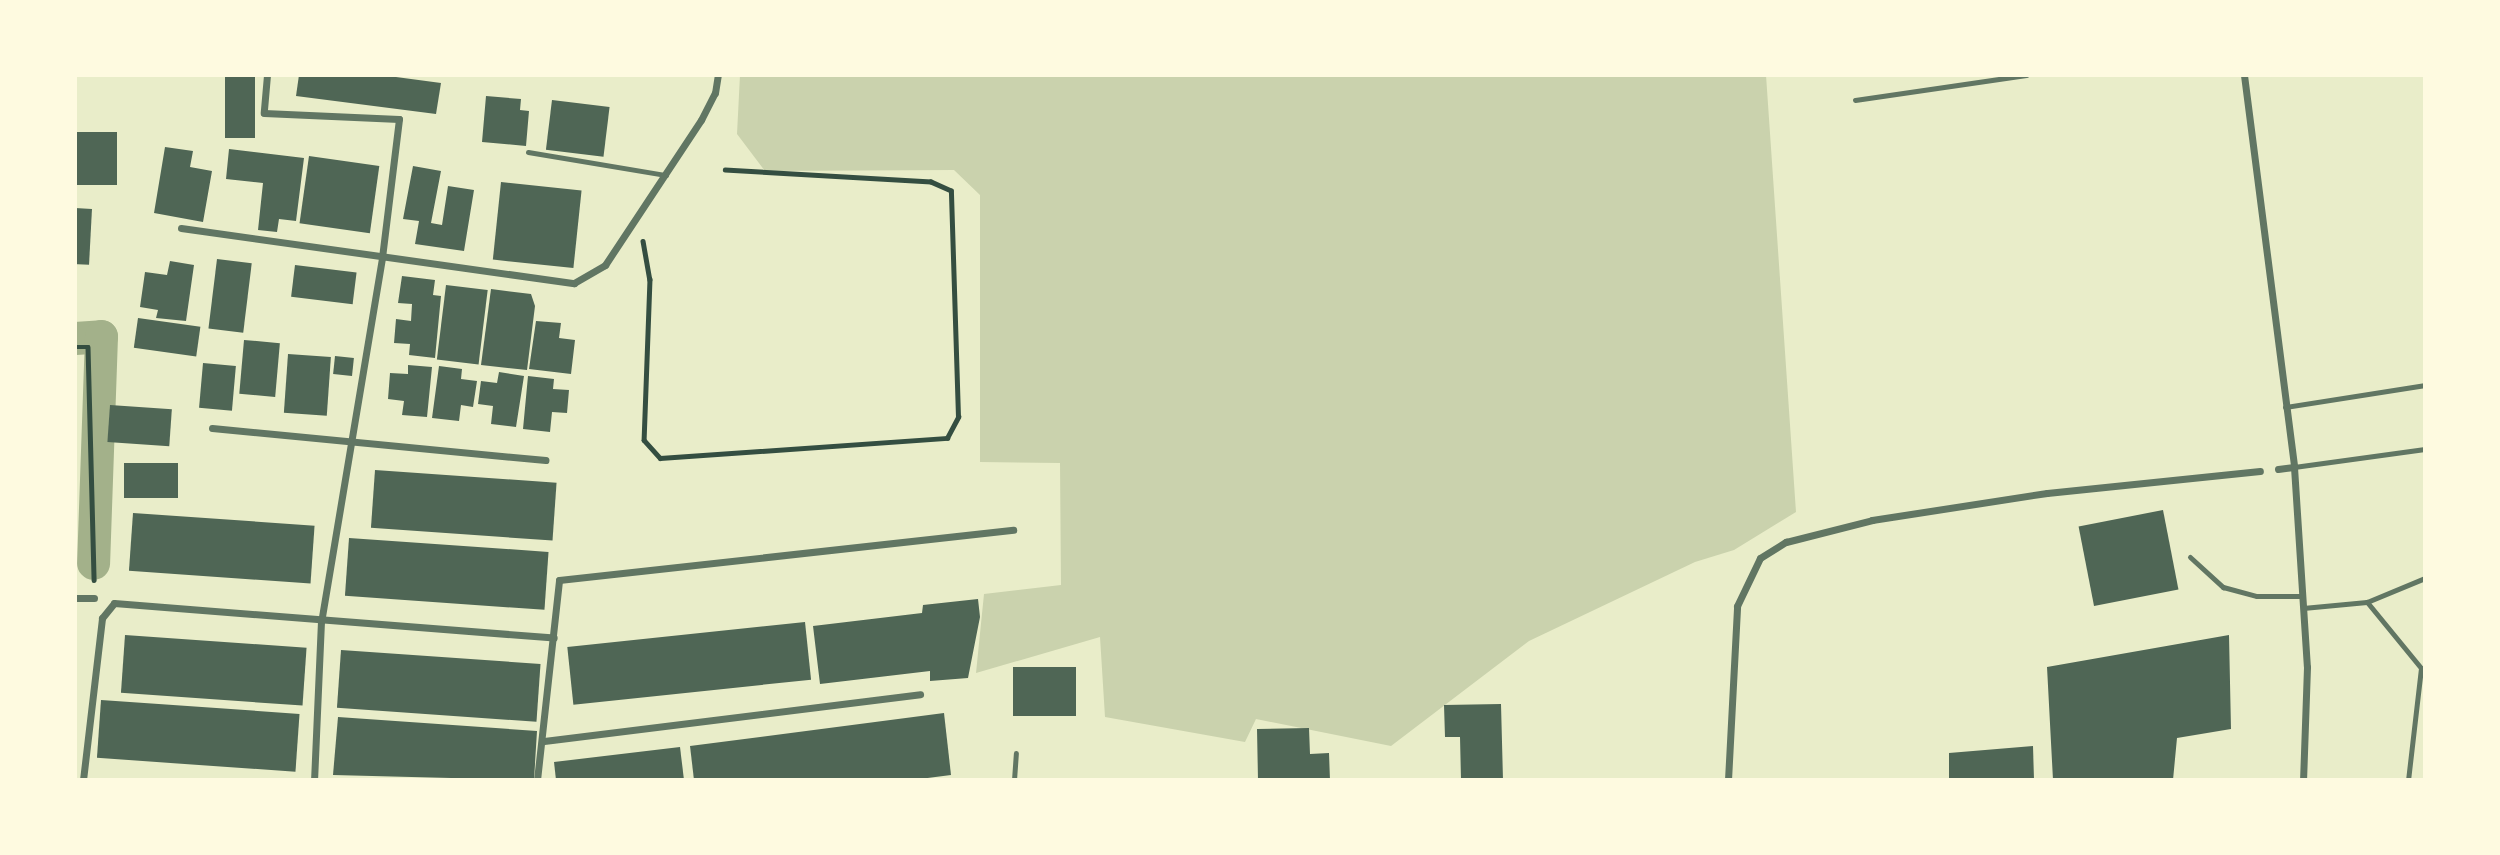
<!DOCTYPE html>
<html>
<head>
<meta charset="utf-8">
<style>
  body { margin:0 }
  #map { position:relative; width:2500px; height:855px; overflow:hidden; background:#e9edc9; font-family:"Public Sans",sans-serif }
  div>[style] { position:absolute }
  .green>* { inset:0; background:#cad2ad }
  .canal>* { height:33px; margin:-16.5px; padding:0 16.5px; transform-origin:16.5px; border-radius:16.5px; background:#a3b18a }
  .building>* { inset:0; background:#4f6655; transform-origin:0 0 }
  .path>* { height:4.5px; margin:-2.25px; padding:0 2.25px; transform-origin:2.25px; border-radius:2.25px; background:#344e41 }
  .service>* { height:5px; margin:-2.5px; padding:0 2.5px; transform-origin:2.5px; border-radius:2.5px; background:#617663 }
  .minor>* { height:7px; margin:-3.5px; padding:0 3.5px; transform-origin:3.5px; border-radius:3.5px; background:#617663 }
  span { translate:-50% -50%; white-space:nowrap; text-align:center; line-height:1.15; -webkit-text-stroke:6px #fefae0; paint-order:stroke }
  .frame { position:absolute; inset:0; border:77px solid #fefae0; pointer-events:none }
</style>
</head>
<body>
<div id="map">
  <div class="green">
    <div style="clip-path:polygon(740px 75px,1766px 75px,1796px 512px,1734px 550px,1695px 562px,1529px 641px,1391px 746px,1256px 719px,1245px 742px,1105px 717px,1100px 637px,976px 673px,984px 594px,1061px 585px,1060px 463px,980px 462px,980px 195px,954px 170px,765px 171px,737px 134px)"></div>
  </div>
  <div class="canal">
    <div style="left:75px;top:338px;width:26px;rotate:-4deg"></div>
    <div style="left:101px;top:336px;width:227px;rotate:92deg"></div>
  </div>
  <div class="building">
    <div style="left:225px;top:75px;width:30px;height:63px"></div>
    <div style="clip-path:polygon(299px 75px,381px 75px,441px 83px,436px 114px,296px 96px)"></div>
    <div style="clip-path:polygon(486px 96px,521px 99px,520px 110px,529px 111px,526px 146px,482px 142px)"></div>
    <div style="left:552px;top:100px;width:58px;height:50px;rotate:7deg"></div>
    <div style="left:117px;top:132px;width:53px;height:42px;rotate:90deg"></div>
    <div style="clip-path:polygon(165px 147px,193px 151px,190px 167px,212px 171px,203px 222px,154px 213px)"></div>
    <div style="clip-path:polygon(229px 149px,304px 158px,296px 221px,279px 219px,277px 232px,258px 230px,263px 183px,226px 179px)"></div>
    <div style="left:309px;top:156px;width:71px;height:68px;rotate:8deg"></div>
    <div style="clip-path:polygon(413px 166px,441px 171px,431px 223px,442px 225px,448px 186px,474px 190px,464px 251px,415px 244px,419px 221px,403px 219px)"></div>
    <div style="left:501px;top:182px;width:81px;height:78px;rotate:6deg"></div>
    <div style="left:75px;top:208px;width:17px;height:56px;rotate:3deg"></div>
    <div style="left:217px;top:259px;width:35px;height:70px;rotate:7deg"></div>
    <div style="clip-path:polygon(170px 261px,194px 265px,186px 321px,156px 318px,158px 310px,140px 307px,145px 272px,167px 275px)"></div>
    <div style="left:295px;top:265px;width:62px;height:32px;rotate:7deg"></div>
    <div style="clip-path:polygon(402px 276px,435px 280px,433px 295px,441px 296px,435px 358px,409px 355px,410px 344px,394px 343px,396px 319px,411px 321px,412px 304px,398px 303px)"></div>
    <div style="left:446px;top:285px;width:42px;height:75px;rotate:7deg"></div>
    <div style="clip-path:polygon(491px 289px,531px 294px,535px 306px,527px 370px,481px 365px)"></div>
    <div style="left:138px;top:318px;width:63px;height:30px;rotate:8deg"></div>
    <div style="clip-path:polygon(536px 321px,561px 323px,559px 338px,575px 340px,571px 374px,529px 369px)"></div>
    <div style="left:244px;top:340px;width:36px;height:54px;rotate:5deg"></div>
    <div style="left:288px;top:354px;width:43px;height:59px;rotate:4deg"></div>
    <div style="left:335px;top:356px;width:19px;height:18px;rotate:6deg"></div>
    <div style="left:203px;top:363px;width:33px;height:45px;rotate:5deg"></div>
    <div style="clip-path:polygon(408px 365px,432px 367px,427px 417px,402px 415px,404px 401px,388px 399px,390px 373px,408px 374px)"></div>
    <div style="clip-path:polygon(439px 366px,462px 369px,461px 379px,477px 381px,473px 407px,461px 405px,459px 421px,432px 418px)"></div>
    <div style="clip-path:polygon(499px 372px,524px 376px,516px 427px,491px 424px,493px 406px,478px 404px,481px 381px,497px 383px)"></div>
    <div style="clip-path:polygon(528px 376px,554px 379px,553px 389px,569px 390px,567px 413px,552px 412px,550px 432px,523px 429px)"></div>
    <div style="left:110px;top:405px;width:62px;height:37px;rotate:4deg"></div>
    <div style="left:124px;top:463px;width:54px;height:35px"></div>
    <div style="left:375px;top:470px;width:182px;height:58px;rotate:4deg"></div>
    <div style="left:2163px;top:510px;width:81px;height:86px;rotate:79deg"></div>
    <div style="left:133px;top:513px;width:182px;height:58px;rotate:4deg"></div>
    <div style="left:349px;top:538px;width:200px;height:58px;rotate:4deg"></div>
    <div style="clip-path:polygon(978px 599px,980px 617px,968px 678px,930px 681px,930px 671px,820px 684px,813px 626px,922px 613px,923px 605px)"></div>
    <div style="left:805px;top:622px;width:58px;height:239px;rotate:84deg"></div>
    <div style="left:125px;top:635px;width:182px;height:58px;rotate:4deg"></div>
    <div style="clip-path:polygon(2229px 635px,2231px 729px,2177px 738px,2173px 780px,2053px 780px,2047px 667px)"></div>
    <div style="left:341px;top:650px;width:200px;height:58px;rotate:4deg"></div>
    <div style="left:1013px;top:667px;width:63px;height:49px"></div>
    <div style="left:101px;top:700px;width:199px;height:58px;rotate:4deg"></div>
    <div style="clip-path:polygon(1501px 704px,1503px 780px,1461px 780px,1460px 737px,1445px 737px,1444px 705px)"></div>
    <div style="clip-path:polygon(944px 713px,951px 775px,912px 780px,694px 780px,690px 746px)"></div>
    <div style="clip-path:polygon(338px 717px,537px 731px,534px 780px,333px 775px)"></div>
    <div style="clip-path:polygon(1309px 728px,1310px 754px,1329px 753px,1330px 780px,1258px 780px,1257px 729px)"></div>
    <div style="clip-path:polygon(2033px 746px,2034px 780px,1949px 780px,1949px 753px)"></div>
    <div style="clip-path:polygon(680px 747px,684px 780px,556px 780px,554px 762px)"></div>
  </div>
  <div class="path">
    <div style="left:643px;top:241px;width:39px;rotate:80deg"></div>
    <div style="left:650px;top:279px;width:161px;rotate:92.1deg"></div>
    <div style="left:644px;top:440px;width:24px;rotate:48deg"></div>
    <div style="left:660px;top:458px;width:288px;rotate:-4deg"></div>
    <div style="left:947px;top:438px;width:24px;rotate:-62deg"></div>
    <div style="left:958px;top:417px;width:226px;rotate:-91.8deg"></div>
    <div style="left:951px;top:191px;width:22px;rotate:-156deg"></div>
    <div style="left:931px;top:182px;width:206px;rotate:-176.7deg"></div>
    <div style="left:75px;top:347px;width:13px"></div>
    <div style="left:88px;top:347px;width:233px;rotate:88.5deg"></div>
  </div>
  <div class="service">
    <div style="left:1855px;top:100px;width:173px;rotate:-8.3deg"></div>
    <div style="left:528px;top:152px;width:140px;rotate:9.5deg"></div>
    <div style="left:2285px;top:407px;width:142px;rotate:-8.9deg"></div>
    <div style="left:2294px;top:467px;width:132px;rotate:-7.8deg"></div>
    <div style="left:2190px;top:557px;width:45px;rotate:42.3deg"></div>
    <div style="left:2223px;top:587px;width:35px;rotate:15deg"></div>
    <div style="left:2257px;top:596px;width:45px"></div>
    <div style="left:2367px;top:602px;width:85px;rotate:50.7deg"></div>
    <div style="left:2421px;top:668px;width:113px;rotate:96.6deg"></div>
    <div style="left:2303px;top:608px;width:64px;rotate:-5.4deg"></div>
    <div style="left:2367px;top:602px;width:63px;rotate:-22.5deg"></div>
    <div style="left:1014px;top:780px;width:27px;rotate:-86deg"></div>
  </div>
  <div class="minor">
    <div style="left:267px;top:75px;width:38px;rotate:95deg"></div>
    <div style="left:264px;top:113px;width:135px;rotate:2.5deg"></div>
    <div style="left:399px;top:119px;width:140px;rotate:97deg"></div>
    <div style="left:382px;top:258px;width:368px;rotate:99.5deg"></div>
    <div style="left:321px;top:621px;width:159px;rotate:92.5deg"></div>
    <div style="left:2244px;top:75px;width:395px;rotate:82.7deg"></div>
    <div style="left:2294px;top:467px;width:200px;rotate:86.3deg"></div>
    <div style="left:2307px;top:667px;width:113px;rotate:92deg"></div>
    <div style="left:181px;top:228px;width:397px;rotate:8deg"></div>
    <div style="left:574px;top:283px;width:36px;rotate:-30deg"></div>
    <div style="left:605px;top:265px;width:174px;rotate:-56.5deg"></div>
    <div style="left:701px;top:120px;width:30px;rotate:-63deg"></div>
    <div style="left:715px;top:93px;width:18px;rotate:-81deg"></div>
    <div style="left:212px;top:428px;width:335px;rotate:5.5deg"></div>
    <div style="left:2278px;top:469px;width:16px;rotate:-7deg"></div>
    <div style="left:75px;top:598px;width:19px"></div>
    <div style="left:544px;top:741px;width:379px;rotate:-7.1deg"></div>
    <div style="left:83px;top:780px;width:163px;rotate:-83.3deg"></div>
    <div style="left:102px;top:618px;width:19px;rotate:-51deg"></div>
    <div style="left:114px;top:603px;width:441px;rotate:4.5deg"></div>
    <div style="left:537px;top:780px;width:201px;rotate:-83.7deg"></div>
    <div style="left:559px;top:580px;width:457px;rotate:-6.3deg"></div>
    <div style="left:1728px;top:780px;width:174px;rotate:-87deg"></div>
    <div style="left:1737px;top:606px;width:53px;rotate:-64.4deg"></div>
    <div style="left:1760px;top:558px;width:31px;rotate:-32deg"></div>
    <div style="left:1786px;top:542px;width:89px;rotate:-14.3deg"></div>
    <div style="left:1872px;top:520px;width:177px;rotate:-8.8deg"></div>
    <div style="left:2047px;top:493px;width:214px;rotate:-5.9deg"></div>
  </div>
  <div class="frame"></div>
</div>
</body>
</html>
